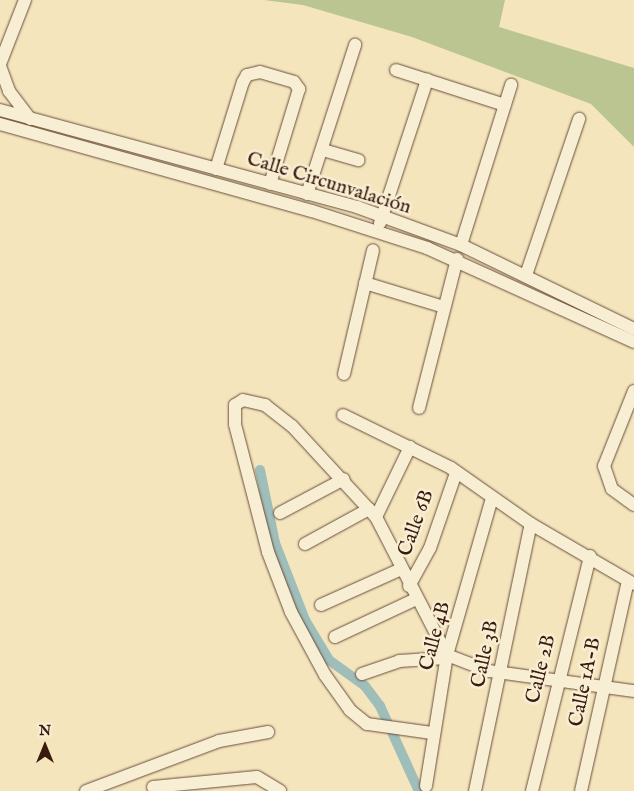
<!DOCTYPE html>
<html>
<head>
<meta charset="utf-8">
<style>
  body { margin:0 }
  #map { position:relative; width:634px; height:791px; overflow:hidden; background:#f5e5bd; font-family:"IM FELL English",serif }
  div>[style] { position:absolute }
  .green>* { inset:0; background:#bac592 }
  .canal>* { height:10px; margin:-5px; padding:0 5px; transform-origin:5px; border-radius:5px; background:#9fbdb9 }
  .roads { filter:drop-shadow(0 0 1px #684e3a) drop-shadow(0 0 1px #684e3a) }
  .minor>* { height:12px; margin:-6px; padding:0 6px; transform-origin:6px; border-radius:6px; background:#f8eed4 }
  span { translate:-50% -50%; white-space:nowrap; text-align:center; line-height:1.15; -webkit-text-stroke:5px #f8eed4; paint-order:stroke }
  .street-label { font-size:20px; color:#391b0e }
  .north { position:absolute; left:20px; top:721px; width:50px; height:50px; -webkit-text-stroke:4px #f8eed4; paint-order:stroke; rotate:0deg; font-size:14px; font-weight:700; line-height:20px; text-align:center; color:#391b0e }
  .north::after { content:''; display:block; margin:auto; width:18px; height:22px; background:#391b0e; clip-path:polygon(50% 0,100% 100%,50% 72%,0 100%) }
</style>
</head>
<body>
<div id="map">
  <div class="green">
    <div style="clip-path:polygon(264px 0,505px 0,499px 27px,634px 68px,634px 147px,591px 104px,412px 37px,303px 5px)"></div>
  </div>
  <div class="canal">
    <div style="left:260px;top:470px;width:75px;rotate:78.4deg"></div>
    <div style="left:275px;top:543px;width:83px;rotate:68.7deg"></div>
    <div style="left:305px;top:620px;width:47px;rotate:59deg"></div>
    <div style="left:329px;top:660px;width:44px;rotate:35.8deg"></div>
    <div style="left:365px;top:686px;width:25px;rotate:53deg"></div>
    <div style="left:380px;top:706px;width:94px;rotate:65.4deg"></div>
  </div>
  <div class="roads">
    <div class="minor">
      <div style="left:0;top:64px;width:69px;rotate:-68.7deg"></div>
      <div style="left:0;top:66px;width:27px;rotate:70deg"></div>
      <div style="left:9px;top:91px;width:35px;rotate:53deg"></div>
      <div style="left:396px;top:70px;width:114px;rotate:17.8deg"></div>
      <div style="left:0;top:110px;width:370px;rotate:15.2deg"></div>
      <div style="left:357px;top:207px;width:111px;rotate:20.1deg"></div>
      <div style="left:461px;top:245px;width:192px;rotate:25.9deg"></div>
      <div style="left:0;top:124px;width:324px;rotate:15.6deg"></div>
      <div style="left:312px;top:211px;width:121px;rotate:17.8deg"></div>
      <div style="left:427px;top:248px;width:227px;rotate:24.4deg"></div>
      <div style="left:323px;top:150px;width:37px;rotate:16deg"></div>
      <div style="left:216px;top:169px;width:91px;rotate:-72.8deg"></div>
      <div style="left:243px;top:82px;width:8px;rotate:-60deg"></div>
      <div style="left:247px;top:75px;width:13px;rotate:-13deg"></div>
      <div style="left:260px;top:72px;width:35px;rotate:16deg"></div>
      <div style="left:294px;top:82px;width:9px;rotate:54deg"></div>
      <div style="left:299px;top:89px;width:99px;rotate:107deg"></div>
      <div style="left:307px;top:194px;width:157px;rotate:-72.1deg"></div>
      <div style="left:380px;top:223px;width:151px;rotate:-71.8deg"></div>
      <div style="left:461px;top:245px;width:168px;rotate:-72.6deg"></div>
      <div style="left:526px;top:275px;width:165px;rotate:-71.2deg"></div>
      <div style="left:365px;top:283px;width:83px;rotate:16.9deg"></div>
      <div style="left:344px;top:374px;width:127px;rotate:-76.8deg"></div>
      <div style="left:634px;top:391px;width:81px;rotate:111.8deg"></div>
      <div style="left:604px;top:466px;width:24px;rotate:71deg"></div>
      <div style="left:612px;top:489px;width:27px;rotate:36deg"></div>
      <div style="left:419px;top:408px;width:154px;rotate:-75.7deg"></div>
      <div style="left:343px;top:415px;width:120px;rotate:26.1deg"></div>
      <div style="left:451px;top:468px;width:98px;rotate:35deg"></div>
      <div style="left:531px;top:524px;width:119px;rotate:30.2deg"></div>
      <div style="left:280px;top:513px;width:72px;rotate:-28deg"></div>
      <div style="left:376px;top:517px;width:78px;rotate:-64.1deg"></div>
      <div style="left:305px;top:544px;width:73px;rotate:-28.7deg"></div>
      <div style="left:409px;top:586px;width:43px;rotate:-61.1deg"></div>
      <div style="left:430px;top:548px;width:79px;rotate:-70.9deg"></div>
      <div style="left:321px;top:605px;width:88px;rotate:-24.2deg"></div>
      <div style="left:335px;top:637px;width:89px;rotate:-25.1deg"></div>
      <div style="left:362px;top:674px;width:39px;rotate:-19deg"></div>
      <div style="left:399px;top:661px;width:47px;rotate:-3.7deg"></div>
      <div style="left:432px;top:733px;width:66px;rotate:-172.1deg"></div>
      <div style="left:367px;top:724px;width:22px;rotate:-141deg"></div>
      <div style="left:350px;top:710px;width:43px;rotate:-125.5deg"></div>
      <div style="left:325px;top:675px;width:72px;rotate:-118.4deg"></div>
      <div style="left:291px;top:612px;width:64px;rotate:-111deg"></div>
      <div style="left:268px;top:552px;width:132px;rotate:-104.5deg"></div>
      <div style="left:235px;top:424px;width:19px;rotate:-90deg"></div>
      <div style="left:235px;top:405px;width:9px;rotate:-32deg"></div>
      <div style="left:243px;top:400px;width:23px;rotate:13deg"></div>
      <div style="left:265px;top:405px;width:34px;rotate:38deg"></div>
      <div style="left:292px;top:426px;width:124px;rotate:47.3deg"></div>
      <div style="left:376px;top:517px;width:155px;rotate:62.8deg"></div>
      <div style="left:447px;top:655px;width:45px;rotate:20.9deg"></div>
      <div style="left:489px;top:671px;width:146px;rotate:7.9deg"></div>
      <div style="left:426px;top:786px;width:133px;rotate:-80.9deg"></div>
      <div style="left:447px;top:655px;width:163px;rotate:-74deg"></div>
      <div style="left:153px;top:787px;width:104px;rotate:-5.5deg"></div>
      <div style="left:257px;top:777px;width:27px;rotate:31deg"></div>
      <div style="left:86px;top:791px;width:142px;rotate:-20.6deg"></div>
      <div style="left:219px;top:741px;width:50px;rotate:-10.4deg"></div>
      <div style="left:475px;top:791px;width:273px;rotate:-78.2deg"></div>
      <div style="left:532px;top:791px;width:242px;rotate:-76.1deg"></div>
      <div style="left:581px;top:791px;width:215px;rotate:-77.4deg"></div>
    </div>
  </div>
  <div class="street-label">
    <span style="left:329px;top:183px;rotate:17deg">Calle Circunvalación</span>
    <span style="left:416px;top:523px;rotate:-70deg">Calle 6B</span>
    <span style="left:435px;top:636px;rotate:-75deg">Calle 4B</span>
    <span style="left:485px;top:654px;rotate:-78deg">Calle 3B</span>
    <span style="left:541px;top:669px;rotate:-76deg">Calle 2B</span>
    <span style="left:585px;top:682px;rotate:-78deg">Calle 1A-B</span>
  </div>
  <div class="north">N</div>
</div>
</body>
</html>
